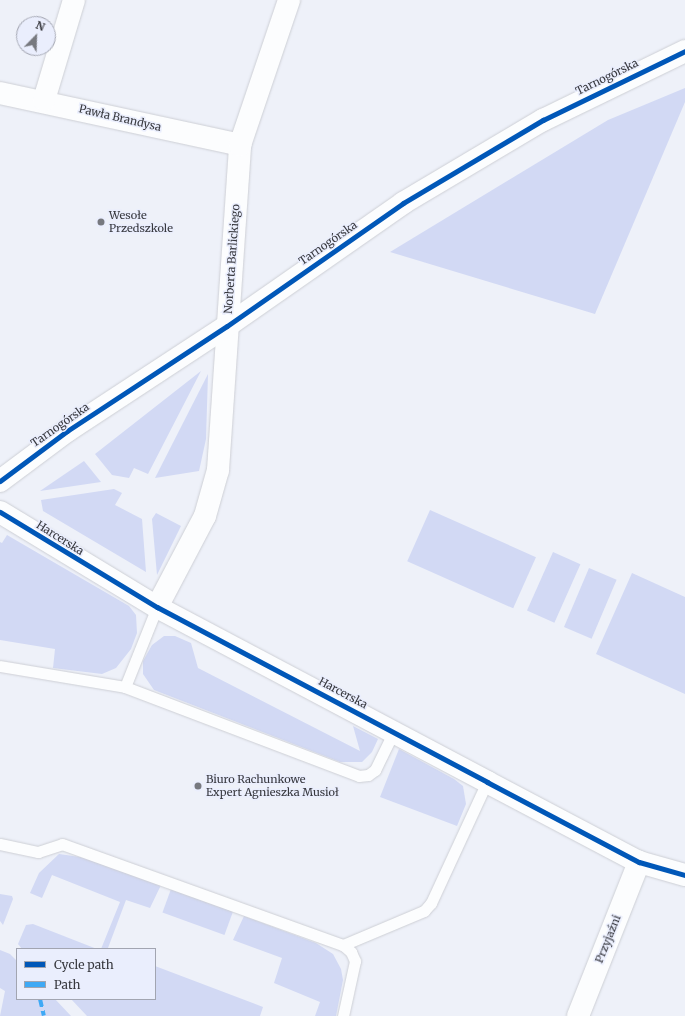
<!DOCTYPE html>
<html>
<head>
<meta charset="utf-8">
<style>
  body { margin:0 }
  #map { position:relative; width:685px; height:1016px; overflow:hidden; background:#eef1f9; font-family:Merriweather,serif }
  div>[style] { position:absolute }
  .green>* { inset:0; background:#d2d9f4; transform-origin:0 0 }
  .roads { filter:drop-shadow(0 0 1px #cdcfd5) drop-shadow(0 0 1px #cdcfd5) }
  .lane>* { height:11px; margin:-5.5px; padding:0 5.5px; transform-origin:5.5px; border-radius:5.5px; background:#fcfdfe }
  .street>* { height:22px; margin:-11px; padding:0 11px; transform-origin:11px; border-radius:11px; background:#fcfdfe }
  .secondary>* { height:22px; margin:-11px; padding:0 11px; transform-origin:11px; border-radius:11px; background:#fcfdfe }
  .quiet>* { height:4px; margin-top:-2px; transform-origin:0; background:repeating-linear-gradient(90deg,#3fa9f5 0 8px,transparent 0 12px) }
  .cycleway>* { height:5px; margin:-2.5px; padding:0 2.5px; transform-origin:2.5px; border-radius:2.5px; background:#0057b8 }
  .dots>* { width:11px; height:11px; translate:-50% -50%; box-sizing:border-box; border:2px solid #eaeefd; border-radius:50% }
  span { translate:-50% -50%; white-space:nowrap; text-align:center; line-height:1.15; -webkit-text-stroke:3px #eaeefd; paint-order:stroke }
  .street-label { font-size:11px; color:#37383e }
  .poi-label { font-size:11px; color:#37383e }
  .left { translate:0 -50%; text-align:left }
  .legend { position:absolute; left:16px; top:948px; width:140px; height:52px; box-sizing:border-box; background:#eaeefd; border:1px solid #a2a5b1; margin:0; padding:5px 7px; list-style:none; font-size:12px; color:#37383e }
  .legend li { display:flex; align-items:center; gap:8px; height:20px }
  .legend b { width:20px; border:1px solid #a2a5b1 }
  .north { position:absolute; left:16px; top:16px; width:40px; height:40px; box-sizing:border-box; background:#eaeefd; border:1px solid #a2a5b1; border-radius:50%; rotate:23deg; font-size:11px; font-weight:700; line-height:16px; text-align:center; color:#37383e }
  .north::after { content:''; display:block; margin:auto; width:14px; height:18px; background:#77797f; clip-path:polygon(50% 0,100% 100%,50% 72%,0 100%) }
</style>
</head>
<body>
<div id="map">
  <div class="green">
    <div style="clip-path:polygon(685px 88px,685px 102px,595px 314px,390px 252px,608px 120px)"></div>
    <div style="clip-path:polygon(201px 371px,148px 474px,134px 468px,129px 478px,112px 475px,95px 454px)"></div>
    <div style="clip-path:polygon(208px 374px,206px 439px,199px 471px,155px 478px)"></div>
    <div style="clip-path:polygon(84px 461px,101px 482px,40px 491px)"></div>
    <div style="clip-path:polygon(114px 489px,122px 493px,115px 505px,142px 519px,146px 572px,43px 511px,41px 500px)"></div>
    <div style="left:430px;top:510px;width:116px;height:56px;rotate:24deg"></div>
    <div style="clip-path:polygon(156px 513px,181px 526px,157px 575px,152px 519px)"></div>
    <div style="clip-path:polygon(7px 535px,129px 606px,136px 615px,137px 633px,131px 649px,116px 668px,102px 674px,53px 668px,55px 649px,0 640px,0 542px,2px 543px)"></div>
    <div style="left:553px;top:552px;width:30px;height:64px;rotate:24deg"></div>
    <div style="left:589px;top:568px;width:30px;height:64px;rotate:23deg"></div>
    <div style="clip-path:polygon(632px 573px,685px 597px,685px 694px,596px 654px)"></div>
    <div style="clip-path:polygon(164px 636px,175px 636px,191px 643px,198px 668px,360px 751px,353px 726px,378px 739px,372px 752px,362px 762px,340px 762px,154px 690px,143px 674px,143px 661px,152px 645px)"></div>
    <div style="clip-path:polygon(399px 749px,454px 779px,463px 786px,466px 804px,457px 826px,380px 797px)"></div>
    <div style="clip-path:polygon(59px 854px,87px 858px,161px 885px,150px 908px,126px 900px,108px 948px,111px 949px,101px 949px,120px 902px,52px 875px,42px 898px,30px 893px,39px 873px)"></div>
    <div style="left:171px;top:889px;width:66px;height:25px;rotate:20deg"></div>
    <div style="clip-path:polygon(0 894px,12px 896px,13px 899px,3px 925px,0 921px)"></div>
    <div style="clip-path:polygon(244px 916px,316px 943px,333px 954px,341px 969px,343px 980px,336px 1016px,315px 1016px,320px 1002px,274px 983px,282px 958px,233px 940px)"></div>
    <div style="clip-path:polygon(33px 924px,97px 949px,22px 949px,18px 944px,26px 925px)"></div>
    <div style="clip-path:polygon(0 950px,10px 954px,17px 961px,17px 999px,55px 999px,71px 1016px,0 1016px,5px 991px,0 988px)"></div>
    <div style="clip-path:polygon(155px 966px,263px 1007px,260px 1016px,87px 1016px,71px 999px,155px 999px)"></div>
  </div>
  <div class="roads">
    <div class="lane">
      <div style="left:0;top:666px;width:127px;rotate:9.5deg"></div>
      <div style="left:125px;top:687px;width:250px;rotate:20.8deg"></div>
      <div style="left:359px;top:776px;width:9px;rotate:-6deg"></div>
      <div style="left:368px;top:775px;width:9px;rotate:-36deg"></div>
      <div style="left:375px;top:770px;width:43px;rotate:-64deg"></div>
      <div style="left:125px;top:687px;width:86px;rotate:-68.2deg"></div>
      <div style="left:0;top:844px;width:39px;rotate:12deg"></div>
      <div style="left:38px;top:852px;width:25px;rotate:-18deg"></div>
      <div style="left:62px;top:844px;width:299px;rotate:19.8deg"></div>
      <div style="left:343px;top:945px;width:88px;rotate:-22.8deg"></div>
      <div style="left:424px;top:911px;width:11px;rotate:-49deg"></div>
      <div style="left:431px;top:903px;width:133px;rotate:-65.2deg"></div>
      <div style="left:343px;top:945px;width:11px;rotate:41deg"></div>
      <div style="left:351px;top:952px;width:10px;rotate:66deg"></div>
      <div style="left:355px;top:961px;width:56px;rotate:102.3deg"></div>
    </div>
    <div class="street">
      <div style="left:0;top:93px;width:246px;rotate:12.2deg"></div>
      <div style="left:44px;top:100px;width:104px;rotate:-73.3deg"></div>
      <div style="left:0;top:512px;width:184px;rotate:31.2deg"></div>
      <div style="left:157px;top:607px;width:374px;rotate:27.9deg"></div>
      <div style="left:487px;top:782px;width:172px;rotate:27.8deg"></div>
      <div style="left:639px;top:862px;width:48px;rotate:15.8deg"></div>
      <div style="left:157px;top:607px;width:103px;rotate:-62.2deg"></div>
      <div style="left:205px;top:516px;width:48px;rotate:-74.2deg"></div>
      <div style="left:218px;top:470px;width:326px;rotate:-86.1deg"></div>
      <div style="left:240px;top:145px;width:153px;rotate:-71.3deg"></div>
      <div style="left:578px;top:1016px;width:166px;rotate:-68.4deg"></div>
    </div>
    <div class="secondary">
      <div style="left:0;top:481px;width:84px;rotate:-36.7deg"></div>
      <div style="left:67px;top:431px;width:191px;rotate:-33.3deg"></div>
      <div style="left:227px;top:326px;width:215px;rotate:-34.9deg"></div>
      <div style="left:403px;top:203px;width:163px;rotate:-30.7deg"></div>
      <div style="left:543px;top:120px;width:158px;rotate:-25.9deg"></div>
    </div>
  </div>
  <div class="quiet">
    <div style="left:40px;top:999px;width:17px;rotate:77deg"></div>
  </div>
  <div class="cycleway">
    <div style="left:0;top:481px;width:84px;rotate:-36.7deg"></div>
    <div style="left:67px;top:431px;width:191px;rotate:-33.3deg"></div>
    <div style="left:227px;top:326px;width:215px;rotate:-34.9deg"></div>
    <div style="left:403px;top:203px;width:163px;rotate:-30.7deg"></div>
    <div style="left:543px;top:120px;width:158px;rotate:-25.9deg"></div>
    <div style="left:0;top:512px;width:184px;rotate:31.2deg"></div>
    <div style="left:157px;top:607px;width:374px;rotate:27.9deg"></div>
    <div style="left:487px;top:782px;width:172px;rotate:27.8deg"></div>
    <div style="left:639px;top:862px;width:48px;rotate:15.8deg"></div>
  </div>
  <div class="dots">
    <div style="left:101px;top:222px;background:#77797f"></div>
    <div style="left:198px;top:786px;background:#77797f"></div>
  </div>
  <div class="street-label">
    <span style="left:607px;top:77px;rotate:-26deg">Tarnogórska</span>
    <span style="left:120px;top:118px;rotate:13deg">Pawła Brandysa</span>
    <span style="left:328px;top:243px;rotate:-35deg">Tarnogórska</span>
    <span style="left:232px;top:259px;rotate:-86deg">Norberta Barlickiego</span>
    <span style="left:60px;top:425px;rotate:-35deg">Tarnogórska</span>
    <span style="left:60px;top:538px;rotate:32deg">Harcerska</span>
    <span style="left:343px;top:693px;rotate:28deg">Harcerska</span>
    <span style="left:608px;top:939px;rotate:-68deg">Przyjaźni</span>
  </div>
  <div class="poi-label">
    <span class="left" style="left:109px;top:222px">Wesołe<br>Przedszkole</span>
    <span class="left" style="left:206px;top:786px">Biuro Rachunkowe<br>Expert Agnieszka Musioł</span>
  </div>
  <ul class="legend">
  <li><b style="height:5px;background:#0057b8"></b>Cycle path</li>
  <li><b style="height:5px;background:#3fa9f5"></b>Path</li>
  </ul>
  <div class="north">N</div>
</div>
</body>
</html>
